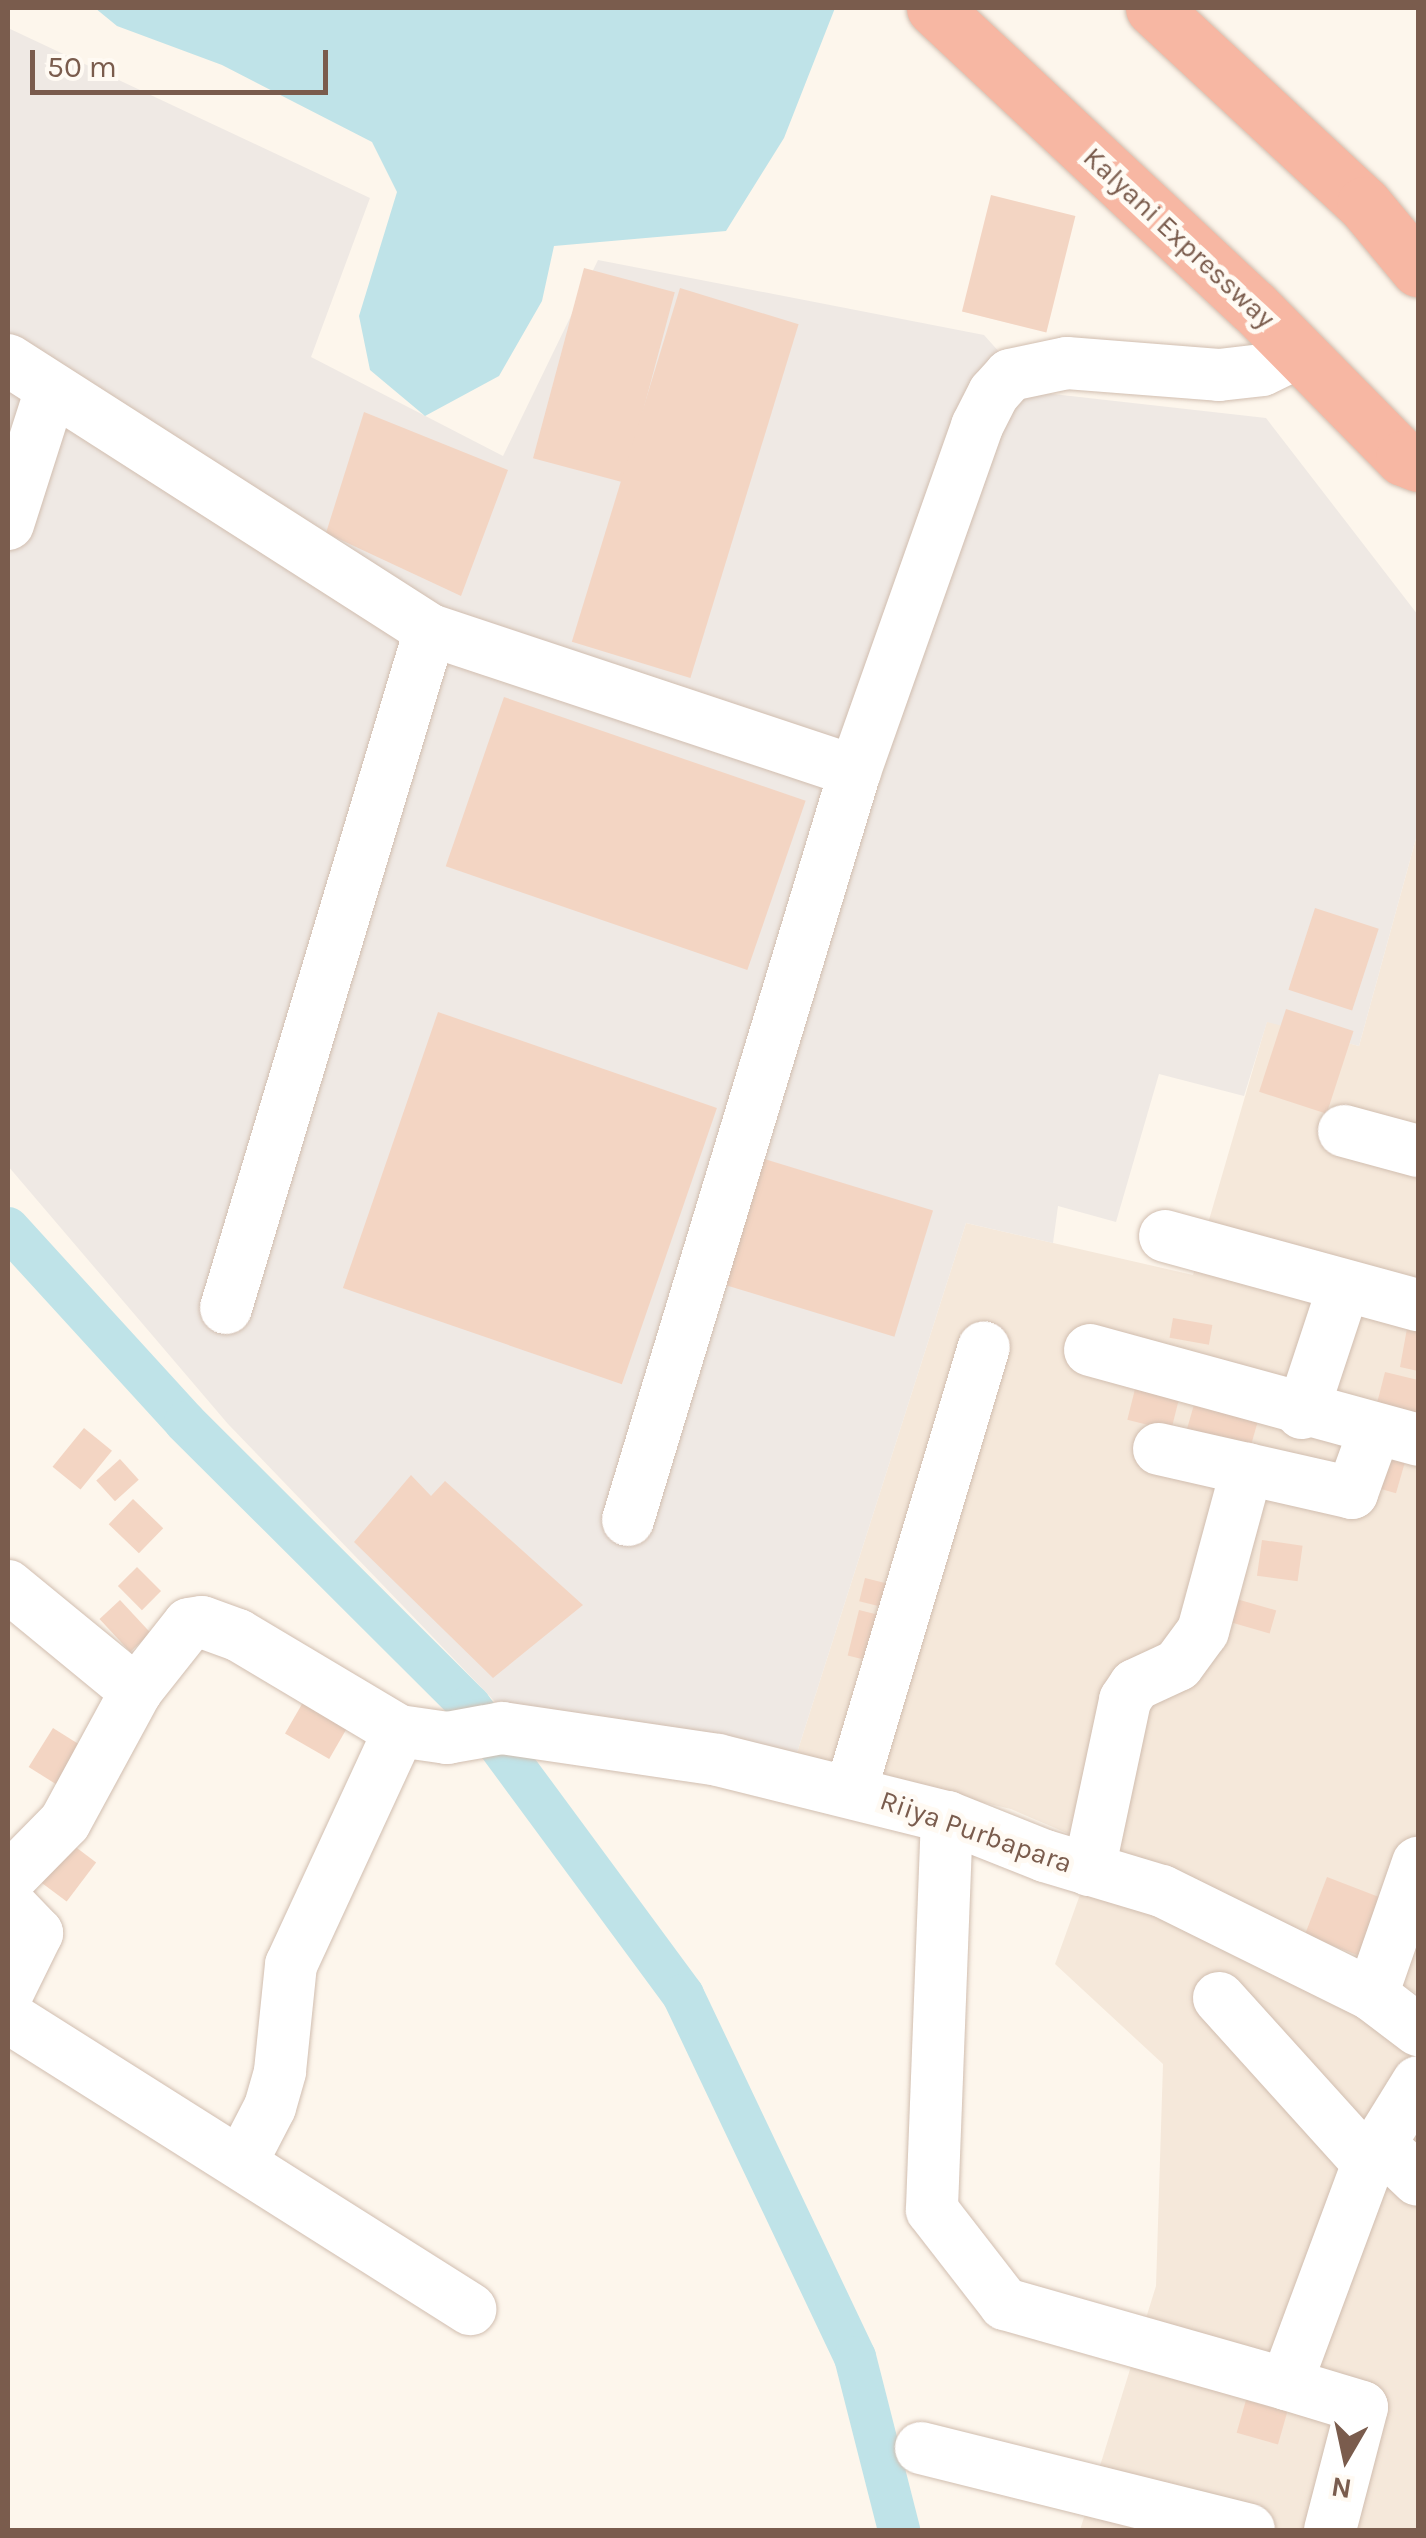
<!DOCTYPE html>
<html>
<head>
<meta charset="utf-8">
<style>
  body { margin:0 }
  #map { position:relative; width:1426px; height:2538px; overflow:hidden; background:#fdf6ec; font-family:Karla,sans-serif }
  div>[style] { position:absolute }
  .residential>* { inset:0; background:#f5e8da }
  .industrial>* { inset:0; background:#efe9e4 }
  .water>* { inset:0; background:#bfe3e8 }
  .canal>* { height:42px; margin:-21px; padding:0 21px; transform-origin:21px; border-radius:21px; background:#bfe3e8 }
  .building>* { inset:0; background:#f3d5c3; transform-origin:0 0 }
  .roads { filter:drop-shadow(0 0 2px #d1beb0) drop-shadow(0 0 2px #d1beb0) }
  .minor>* { height:52px; margin:-26px; padding:0 26px; transform-origin:26px; border-radius:26px; background:#fff }
  .highway>* { height:55px; margin:-27.5px; padding:0 27.5px; transform-origin:27.5px; border-radius:27.5px; background:#f7b7a3 }
  span { translate:-50% -50%; white-space:nowrap; text-align:center; line-height:1.15; -webkit-text-stroke:10px #fffaf3; paint-order:stroke }
  .street-label { font-size:28px; color:#7a5c4d }
  .frame { position:absolute; inset:0; border:10px solid #7a5c4d; pointer-events:none }
  .north { position:absolute; left:1296px; top:2408px; width:100px; height:100px; -webkit-text-stroke:8px #fffaf3; paint-order:stroke; rotate:189deg; font-size:28px; font-weight:700; line-height:40px; text-align:center; color:#7a5c4d }
  .north::after { content:''; display:block; margin:auto; width:35px; height:45px; background:#7a5c4d; clip-path:polygon(50% 0,100% 100%,50% 72%,0 100%) }
  .scale { position:absolute; left:30px; top:50px; width:298px; height:45px; box-sizing:border-box; border:5px solid #7a5c4d; border-top:0; padding-left:12px; font-size:30px; line-height:35px; white-space:nowrap; color:#7a5c4d; -webkit-text-stroke:8px #fffaf3; paint-order:stroke }
</style>
</head>
<body>
<div id="map">
  <div class="residential">
    <div style="clip-path:polygon(1418px 831px,1418px 1994px,1343px 1951px,1011px 1809px,795px 1759px,966px 1223px,1193px 1275px,1267px 1021px,1359px 1046px)"></div>
    <div style="clip-path:polygon(1086px 1878px,1418px 2028px,1418px 2530px,1080px 2530px,1156px 2286px,1163px 2064px,1055px 1964px)"></div>
  </div>
  <div class="industrial">
    <div style="clip-path:polygon(8px 28px,370px 198px,311px 357px,503px 456px,598px 260px,984px 335px,1035px 392px,1266px 418px,1418px 615px,1418px 831px,1359px 1046px,1267px 1022px,1244px 1096px,1159px 1074px,1116px 1222px,1058px 1206px,1053px 1243px,966px 1223px,795px 1759px,504px 1711px,228px 1424px,8px 1166px)"></div>
  </div>
  <div class="water">
    <div style="clip-path:polygon(95px 8px,835px 8px,784px 138px,726px 231px,554px 246px,542px 301px,499px 376px,425px 416px,370px 370px,359px 316px,397px 192px,372px 142px,222px 65px,117px 26px)"></div>
  </div>
  <div class="canal">
    <div style="left:8px;top:1228px;width:263px;rotate:47.6deg"></div>
    <div style="left:185px;top:1422px;width:402px;rotate:44.9deg"></div>
    <div style="left:470px;top:1706px;width:359px;rotate:53.6deg"></div>
    <div style="left:683px;top:1995px;width:401px;rotate:64.6deg"></div>
    <div style="left:855px;top:2357px;width:179px;rotate:75.7deg"></div>
  </div>
  <div class="building">
    <div style="left:991px;top:195px;width:87px;height:120px;rotate:14deg"></div>
    <div style="left:584px;top:268px;width:94px;height:197px;rotate:15deg"></div>
    <div style="left:680px;top:288px;width:124px;height:370px;rotate:17deg"></div>
    <div style="clip-path:polygon(364px 412px,508px 470px,461px 596px,326px 533px)"></div>
    <div style="left:504px;top:697px;width:319px;height:179px;rotate:19deg"></div>
    <div style="left:1315px;top:908px;width:67px;height:86px;rotate:18deg"></div>
    <div style="left:1286px;top:1009px;width:71px;height:87px;rotate:18deg"></div>
    <div style="left:438px;top:1012px;width:295px;height:292px;rotate:19deg"></div>
    <div style="left:758px;top:1157px;width:183px;height:132px;rotate:17deg"></div>
    <div style="left:1173px;top:1318px;width:40px;height:20px;rotate:10deg"></div>
    <div style="clip-path:polygon(1408px 1323px,1418px 1325px,1418px 1371px,1400px 1367px)"></div>
    <div style="clip-path:polygon(1385px 1372px,1418px 1380px,1418px 1422px,1375px 1411px)"></div>
    <div style="left:1137px;top:1381px;width:45px;height:40px;rotate:14deg"></div>
    <div style="left:1195px;top:1401px;width:66px;height:41px;rotate:16deg"></div>
    <div style="left:84px;top:1428px;width:36px;height:50px;rotate:39deg"></div>
    <div style="left:1372px;top:1450px;width:35px;height:35px;rotate:16deg"></div>
    <div style="left:120px;top:1459px;width:28px;height:32px;rotate:48deg"></div>
    <div style="clip-path:polygon(411px 1475px,431px 1496px,445px 1481px,583px 1605px,493px 1678px,354px 1542px)"></div>
    <div style="left:133px;top:1499px;width:42px;height:35px;rotate:44deg"></div>
    <div style="left:1262px;top:1540px;width:41px;height:36px;rotate:8deg"></div>
    <div style="left:137px;top:1567px;width:34px;height:27px;rotate:45deg"></div>
    <div style="left:865px;top:1578px;width:36px;height:24px;rotate:14deg"></div>
    <div style="left:1233px;top:1598px;width:45px;height:24px;rotate:16deg"></div>
    <div style="left:120px;top:1600px;width:45px;height:28px;rotate:47deg"></div>
    <div style="left:859px;top:1610px;width:34px;height:47px;rotate:14deg"></div>
    <div style="left:313px;top:1685px;width:51px;height:56px;rotate:30deg"></div>
    <div style="left:53px;top:1728px;width:38px;height:46px;rotate:32deg"></div>
    <div style="left:69px;top:1842px;width:34px;height:49px;rotate:37deg"></div>
    <div style="left:1327px;top:1877px;width:64px;height:62px;rotate:21deg"></div>
    <div style="left:1246px;top:2400px;width:43px;height:34px;rotate:16deg"></div>
  </div>
  <div class="roads">
    <div class="minor">
      <div style="left:8px;top:360px;width:501px;rotate:32.61deg"></div>
      <div style="left:430px;top:630px;width:448px;rotate:18.4deg"></div>
      <div style="left:8px;top:524px;width:139px;rotate:-72.3deg"></div>
      <div style="left:1344px;top:1131px;width:77px;rotate:15.1deg"></div>
      <div style="left:1165px;top:1236px;width:262px;rotate:15.3deg"></div>
      <div style="left:226px;top:1308px;width:708px;rotate:-73.25deg"></div>
      <div style="left:1090px;top:1350px;width:340px;rotate:15.3deg"></div>
      <div style="left:1302px;top:1413px;width:134px;rotate:-71.7deg"></div>
      <div style="left:1159px;top:1449px;width:198px;rotate:12.8deg"></div>
      <div style="left:1352px;top:1493px;width:65px;rotate:-70.2deg"></div>
      <div style="left:628px;top:1520px;width:783px;rotate:-73.14deg"></div>
      <div style="left:855px;top:771px;width:366px;rotate:-70.5deg"></div>
      <div style="left:977px;top:426px;width:37px;rotate:-63deg"></div>
      <div style="left:994px;top:393px;width:24px;rotate:-48deg"></div>
      <div style="left:1010px;top:375px;width:58px;rotate:-11.9deg"></div>
      <div style="left:1067px;top:363px;width:152px;rotate:4.5deg"></div>
      <div style="left:1219px;top:375px;width:43px;rotate:-6.6deg"></div>
      <div style="left:1262px;top:370px;width:41px;rotate:-25.9deg"></div>
      <div style="left:8px;top:1586px;width:166px;rotate:39.4deg"></div>
      <div style="left:136px;top:1691px;width:85px;rotate:-51.7deg"></div>
      <div style="left:189px;top:1624px;width:13px;rotate:-9deg"></div>
      <div style="left:202px;top:1622px;width:38px;rotate:20deg"></div>
      <div style="left:238px;top:1635px;width:187px;rotate:30.8deg"></div>
      <div style="left:399px;top:1731px;width:49px;rotate:8.3deg"></div>
      <div style="left:447px;top:1738px;width:56px;rotate:-10.3deg"></div>
      <div style="left:502px;top:1728px;width:218px;rotate:8.4deg"></div>
      <div style="left:718px;top:1760px;width:236px;rotate:14deg"></div>
      <div style="left:947px;top:1817px;width:105px;rotate:21.7deg"></div>
      <div style="left:1045px;top:1856px;width:122px;rotate:16.7deg"></div>
      <div style="left:1162px;top:1891px;width:234px;rotate:26.3deg"></div>
      <div style="left:1372px;top:1995px;width:58px;rotate:37.3deg"></div>
      <div style="left:851px;top:1790px;width:462px;rotate:-73.3deg"></div>
      <div style="left:947px;top:1817px;width:393px;rotate:92.2deg"></div>
      <div style="left:932px;top:2210px;width:119px;rotate:52.2deg"></div>
      <div style="left:1005px;top:2304px;width:292px;rotate:15.9deg"></div>
      <div style="left:1089px;top:1870px;width:174px;rotate:-78deg"></div>
      <div style="left:1125px;top:1700px;width:18px;rotate:-56deg"></div>
      <div style="left:1135px;top:1685px;width:47px;rotate:-24.9deg"></div>
      <div style="left:1178px;top:1665px;width:42px;rotate:-53.7deg"></div>
      <div style="left:1203px;top:1631px;width:168px;rotate:-74.8deg"></div>
      <div style="left:8px;top:1880px;width:81px;rotate:-45.5deg"></div>
      <div style="left:65px;top:1822px;width:149px;rotate:-61.5deg"></div>
      <div style="left:8px;top:1903px;width:42px;rotate:46deg"></div>
      <div style="left:37px;top:1933px;width:66px;rotate:116.2deg"></div>
      <div style="left:1372px;top:1995px;width:140px;rotate:-70.8deg"></div>
      <div style="left:1219px;top:1998px;width:222px;rotate:47.9deg"></div>
      <div style="left:8px;top:2017px;width:547px;rotate:32.29deg"></div>
      <div style="left:1380px;top:2144px;width:52px;rotate:43.5deg"></div>
      <div style="left:241px;top:2163px;width:63px;rotate:-62.6deg"></div>
      <div style="left:270px;top:2107px;width:37px;rotate:-74deg"></div>
      <div style="left:280px;top:2071px;width:107px;rotate:-84.1deg"></div>
      <div style="left:291px;top:1965px;width:258px;rotate:-65.2deg"></div>
      <div style="left:921px;top:2448px;width:338px;rotate:14deg"></div>
      <div style="left:1330px;top:2530px;width:127px;rotate:-75.4deg"></div>
      <div style="left:1362px;top:2407px;width:79px;rotate:-163.2deg"></div>
      <div style="left:1286px;top:2384px;width:236px;rotate:-69.6deg"></div>
      <div style="left:1368px;top:2163px;width:95px;rotate:-58.3deg"></div>
    </div>
    <div class="highway">
      <div style="left:934px;top:8px;width:437px;rotate:43.1deg"></div>
      <div style="left:1253px;top:306px;width:214px;rotate:45.4deg"></div>
      <div style="left:1403px;top:458px;width:16px;rotate:22deg"></div>
      <div style="left:1153px;top:8px;width:288px;rotate:42.9deg"></div>
      <div style="left:1364px;top:204px;width:85px;rotate:50.3deg"></div>
    </div>
  </div>
  <div class="street-label">
    <span style="left:1179px;top:238px;rotate:43deg">Kalyani Expressway</span>
    <span style="left:976px;top:1832px;rotate:19deg">Riiya Purbapara</span>
  </div>
  <div class="frame"></div>
  <div class="north">N</div>
  <div class="scale">50 m</div>
</div>
</body>
</html>
